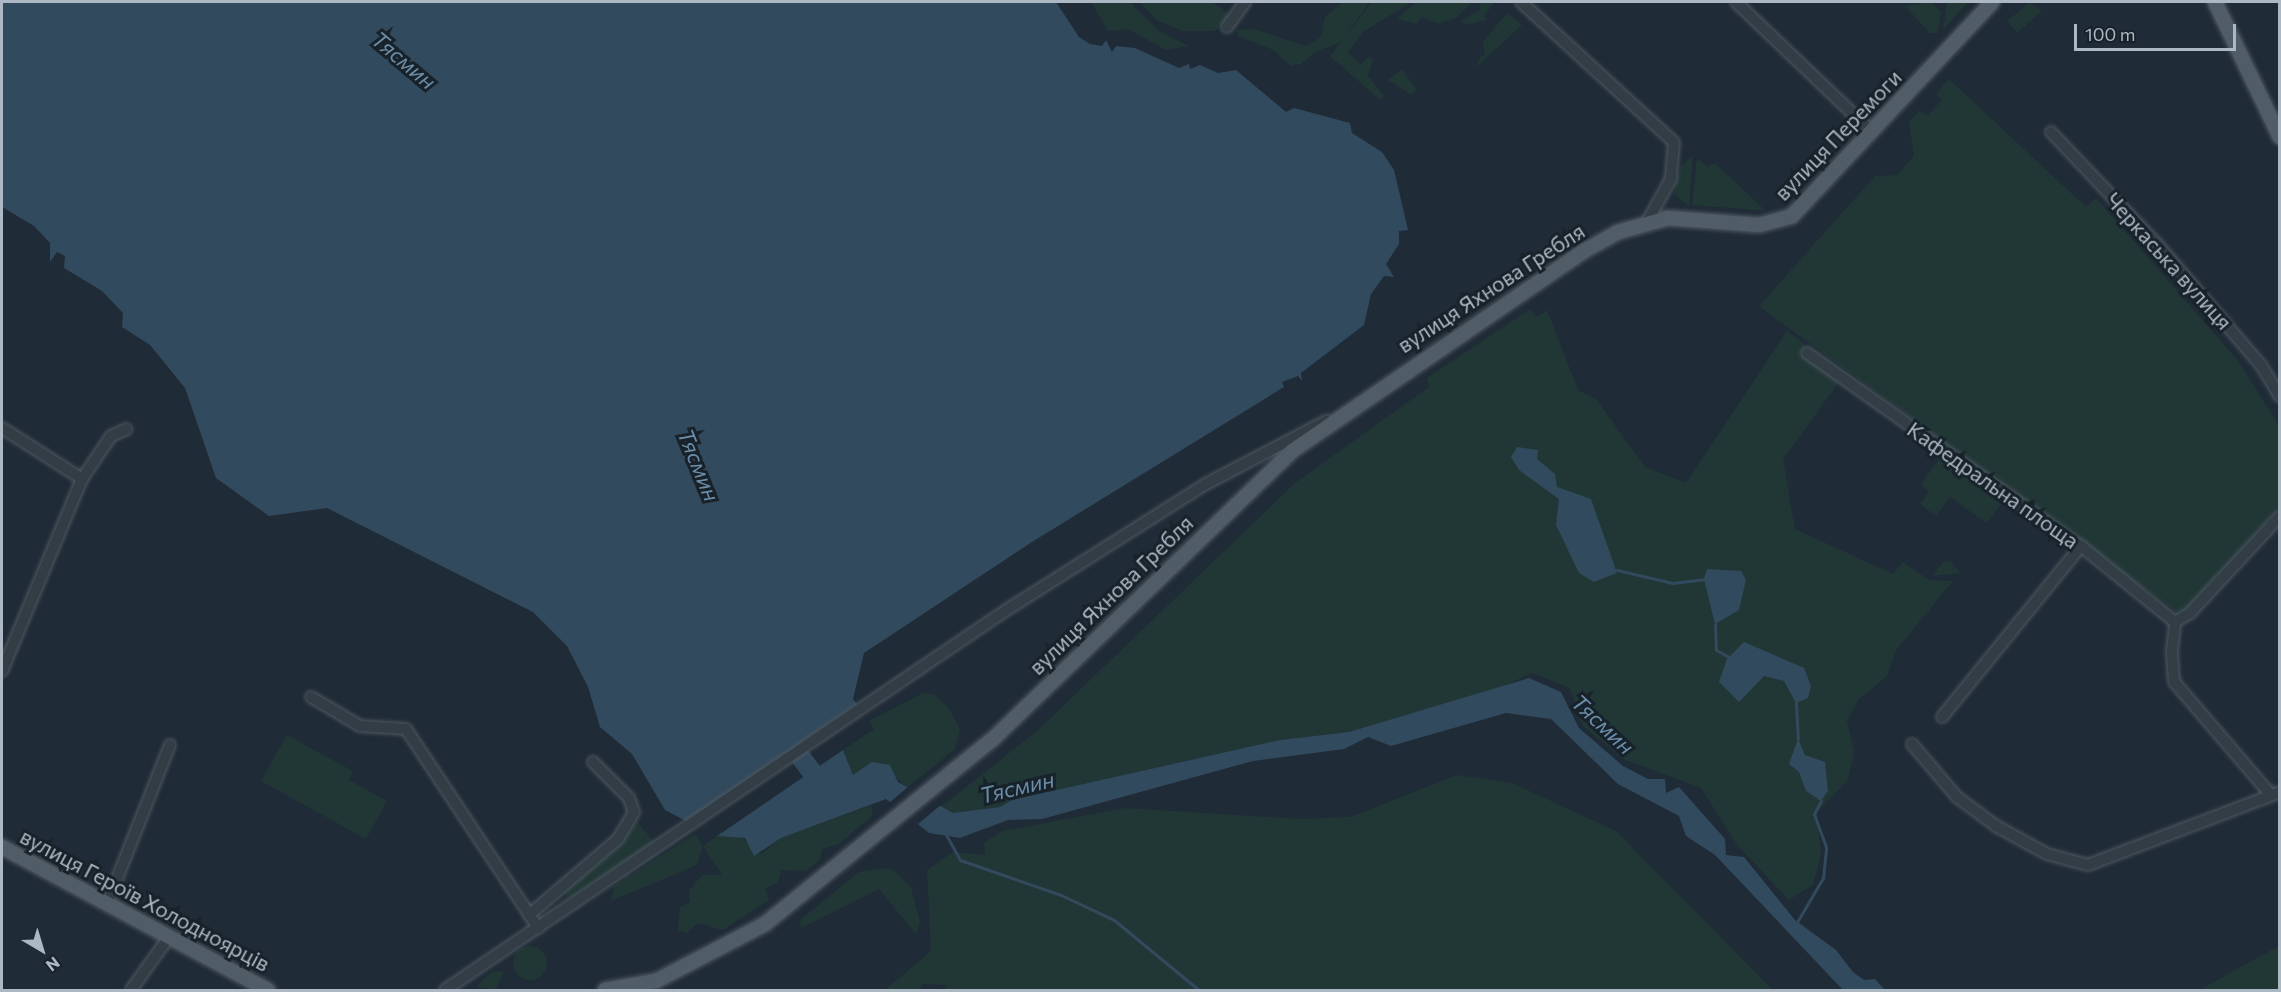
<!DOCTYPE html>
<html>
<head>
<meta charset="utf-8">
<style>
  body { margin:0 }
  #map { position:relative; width:2281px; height:992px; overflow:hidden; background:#1f2b36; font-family:Commissioner,sans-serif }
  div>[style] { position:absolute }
  .green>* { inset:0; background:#213736 }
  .round { border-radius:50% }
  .water>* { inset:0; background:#324a5d }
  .pier>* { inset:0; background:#1f2b36 }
  .stream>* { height:3px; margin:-1.5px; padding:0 1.5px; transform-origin:1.5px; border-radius:1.5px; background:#324a5d }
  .river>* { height:20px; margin:-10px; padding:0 10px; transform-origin:10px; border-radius:10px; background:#324a5d }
  .roads { filter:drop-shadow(0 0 2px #4d5861) drop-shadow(0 0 2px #4d5861) }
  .minor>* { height:10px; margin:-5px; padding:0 5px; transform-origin:5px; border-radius:5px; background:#323d46 }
  .major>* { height:14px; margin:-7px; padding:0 7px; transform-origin:7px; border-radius:7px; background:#505c66 }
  span { translate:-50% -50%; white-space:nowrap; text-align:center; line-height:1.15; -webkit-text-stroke:6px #18222a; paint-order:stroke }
  .street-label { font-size:21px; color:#acb8c3 }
  .water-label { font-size:22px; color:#6c8da8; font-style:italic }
  .frame { position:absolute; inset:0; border:3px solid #acb8c3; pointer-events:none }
  .north { position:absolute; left:12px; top:920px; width:60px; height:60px; -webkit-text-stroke:4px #18222a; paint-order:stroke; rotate:142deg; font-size:16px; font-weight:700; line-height:24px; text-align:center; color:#acb8c3 }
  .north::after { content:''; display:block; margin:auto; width:21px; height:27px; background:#acb8c3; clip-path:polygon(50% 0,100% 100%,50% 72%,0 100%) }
  .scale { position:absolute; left:2074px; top:24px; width:162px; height:27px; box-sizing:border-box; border:3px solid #acb8c3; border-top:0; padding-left:8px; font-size:18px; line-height:21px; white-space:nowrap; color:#acb8c3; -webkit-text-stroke:4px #18222a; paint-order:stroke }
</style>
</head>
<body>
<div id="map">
  <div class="green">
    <div style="clip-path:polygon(1091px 2px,1130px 2px,1160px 32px,1189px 46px,1166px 50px,1128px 29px,1108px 31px)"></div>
    <div style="clip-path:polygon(1140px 2px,1212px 2px,1232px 16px,1215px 31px,1182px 31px,1156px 20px)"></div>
    <div style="clip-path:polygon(1343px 2px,1370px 2px,1340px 43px,1316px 51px,1301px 64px,1291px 66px,1273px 50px,1238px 36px,1237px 30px,1254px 29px,1306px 46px,1321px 37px,1325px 17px)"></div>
    <div style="clip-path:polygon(1372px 2px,1411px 2px,1362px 33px,1348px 52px,1361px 64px,1369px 56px,1373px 60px,1368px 76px,1384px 96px,1380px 100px,1330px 56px)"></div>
    <div style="clip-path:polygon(1416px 2px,1444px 3px,1472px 2px,1456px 18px,1438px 24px,1422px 17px,1416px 24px,1397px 19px)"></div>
    <div style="clip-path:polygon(1480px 2px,1494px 3px,1484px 16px,1488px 19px,1466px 25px,1461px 21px,1480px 10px)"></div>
    <div style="clip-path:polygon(1931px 2px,1941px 12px,1937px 33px,1930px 33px,1905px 6px)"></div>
    <div style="clip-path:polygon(1947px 2px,1968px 2px,1943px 30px)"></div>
    <div style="clip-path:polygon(2030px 2px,2042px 11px,2017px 33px,2007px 21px)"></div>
    <div style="clip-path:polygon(1507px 13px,1522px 25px,1411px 127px,1475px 68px,1481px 55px,1485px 57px,1483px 42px)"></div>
    <div style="clip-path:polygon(1402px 69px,1417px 90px,1411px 95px,1388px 80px)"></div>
    <div style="clip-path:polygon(1949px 79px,2086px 207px,2096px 198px,2239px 362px,2279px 426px,2279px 507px,2184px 611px,2175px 611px,1759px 306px,1875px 176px,1897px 175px,1914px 156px,1909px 122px,1920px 110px,1927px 116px,1942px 100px,1936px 94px)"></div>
    <div style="clip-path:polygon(1693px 155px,1689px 207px,1675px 194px,1675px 182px,1682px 165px)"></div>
    <div style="clip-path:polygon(1697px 158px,1708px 167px,1715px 163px,1766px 211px,1692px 205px)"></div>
    <div style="clip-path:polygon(1530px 309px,1536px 317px,1547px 310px,1578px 390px,1596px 399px,1645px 467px,1686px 483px,1787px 331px,1845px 374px,1783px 459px,1795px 529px,1893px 574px,1903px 562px,1929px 580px,1953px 581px,1896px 650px,1887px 676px,1859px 699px,1847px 721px,1854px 752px,1848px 780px,1817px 812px,1821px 854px,1813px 885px,1789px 900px,1737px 845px,1701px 788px,1623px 759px,1582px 725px,1570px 688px,1532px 673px,1502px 687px,1349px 732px,1280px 740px,1012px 800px,1000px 807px,953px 813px,941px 807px,1037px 731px,1295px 483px,1429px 387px,1427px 378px)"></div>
    <div style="clip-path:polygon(1945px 451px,2008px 495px,1986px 523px,1950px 497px,1936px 516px,1920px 504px,1929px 492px,1921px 484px)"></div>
    <div style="clip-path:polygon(1950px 561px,1961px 573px,1932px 576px,1943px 562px)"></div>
    <div style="clip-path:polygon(923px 693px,934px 694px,948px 707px,960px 729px,955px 749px,907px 788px,893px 774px,853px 775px,843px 750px,874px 729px,869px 721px)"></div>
    <div style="clip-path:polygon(287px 735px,353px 771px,349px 780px,387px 801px,366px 839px,261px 781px)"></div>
    <div style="clip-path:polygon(1457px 775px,1512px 783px,1616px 831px,1773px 990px,945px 990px,947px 985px,922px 984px,921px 990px,885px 990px,931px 951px,927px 870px,953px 852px,985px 855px,984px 843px,1002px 831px,1125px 808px,1302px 819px,1350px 817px)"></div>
    <div style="clip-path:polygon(872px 805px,872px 816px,839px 844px,822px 849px,820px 859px,806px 871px,781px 870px,778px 882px,765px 889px,769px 900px,723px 930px,698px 923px,687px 933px,678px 930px,680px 907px,690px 902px,689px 891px,702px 875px,722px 875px,703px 846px,697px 865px,611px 901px,614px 886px,695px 834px,703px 846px,717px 836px,737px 834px,761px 854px,781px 838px)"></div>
    <div style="clip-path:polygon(637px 821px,654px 842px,569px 898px,564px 893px,623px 842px)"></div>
    <div style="clip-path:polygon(881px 868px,894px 870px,911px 888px,920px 922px,916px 934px,879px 889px,801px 928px,800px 920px,859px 872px)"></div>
    <div class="round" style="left:513px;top:946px;width:34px;height:34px"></div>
    <div style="clip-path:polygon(2279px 946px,2279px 990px,2199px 990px)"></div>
    <div style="clip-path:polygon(493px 971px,504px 972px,496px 989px,475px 987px)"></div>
  </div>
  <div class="water">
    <div style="clip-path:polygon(2px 2px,1056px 2px,1079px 37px,1090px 44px,1102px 46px,1106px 40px,1112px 52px,1116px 46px,1135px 48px,1179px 68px,1189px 64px,1190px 69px,1200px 65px,1218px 73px,1236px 70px,1286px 112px,1294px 108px,1350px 123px,1352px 133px,1382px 152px,1394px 170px,1408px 230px,1399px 231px,1399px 244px,1386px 264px,1394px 277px,1384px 276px,1371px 294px,1364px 325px,1301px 373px,1302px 381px,1298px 376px,1282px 382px,1284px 387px,1032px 542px,864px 653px,853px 699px,857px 704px,686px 821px,665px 810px,632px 754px,600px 727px,588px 687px,567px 646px,533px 612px,327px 508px,269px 516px,216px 478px,185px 388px,150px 345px,122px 327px,123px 313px,102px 291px,64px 268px,65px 256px,57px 252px,50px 262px,50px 243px,34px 226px,2px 207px)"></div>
    <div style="clip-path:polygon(1517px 447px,1538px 450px,1537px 459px,1555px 474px,1557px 487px,1591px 499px,1617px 573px,1594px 582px,1579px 573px,1556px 525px,1559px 499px,1519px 470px,1511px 457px)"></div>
    <div style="clip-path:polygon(1707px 569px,1741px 571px,1746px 580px,1739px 610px,1715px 624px,1704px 579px)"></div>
    <div style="clip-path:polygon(1744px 642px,1804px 668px,1811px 686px,1808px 698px,1796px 703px,1784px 681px,1764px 676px,1739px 702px,1719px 682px,1727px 659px)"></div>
    <div style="clip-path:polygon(1529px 678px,1561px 692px,1579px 728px,1623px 766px,1648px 779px,1665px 779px,1666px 793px,1679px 787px,1725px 839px,1726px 855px,1744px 857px,1795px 920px,1836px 950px,1853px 972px,1864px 980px,1875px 979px,1885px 990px,1843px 990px,1715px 855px,1686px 836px,1679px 816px,1618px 784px,1551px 719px,1506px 713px,1391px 746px,1368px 737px,1344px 749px,1253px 761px,1042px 819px,1008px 820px,960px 838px,929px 833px,886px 799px,781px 838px,754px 856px,745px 838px,717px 836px,843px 750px,853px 775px,872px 762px,890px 765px,898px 782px,953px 813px,1000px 807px,1012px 800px,1280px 740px,1349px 732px)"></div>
    <div style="clip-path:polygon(1798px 739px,1805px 755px,1825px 762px,1828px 791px,1821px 801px,1806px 791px,1799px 772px,1789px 764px)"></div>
  </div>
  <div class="pier">
    <div style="clip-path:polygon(909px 786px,942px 804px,918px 824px,888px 804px)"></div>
  </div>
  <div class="stream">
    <div style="left:1617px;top:570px;width:57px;rotate:13.1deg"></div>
    <div style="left:1673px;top:583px;width:31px;rotate:-7deg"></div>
    <div style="left:1715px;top:624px;width:26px;rotate:88deg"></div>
    <div style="left:1716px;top:650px;width:17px;rotate:28deg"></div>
    <div style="left:1796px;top:703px;width:36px;rotate:87deg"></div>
    <div style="left:944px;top:831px;width:33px;rotate:61deg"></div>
    <div style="left:960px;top:860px;width:107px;rotate:19.1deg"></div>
    <div style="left:1061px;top:895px;width:59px;rotate:25.3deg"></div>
    <div style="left:1114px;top:920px;width:110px;rotate:39.5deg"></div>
    <div style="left:1797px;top:922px;width:51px;rotate:-59.4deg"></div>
    <div style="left:1823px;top:878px;width:31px;rotate:-84deg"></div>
    <div style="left:1826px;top:847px;width:35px;rotate:-110deg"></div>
    <div style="left:1814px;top:814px;width:15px;rotate:-62deg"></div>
  </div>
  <div class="river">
    <div style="left:784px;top:735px;width:71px;rotate:53deg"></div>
  </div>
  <div class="roads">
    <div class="minor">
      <div style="left:1521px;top:2px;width:207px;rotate:42.5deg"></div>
      <div style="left:1674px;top:142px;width:37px;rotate:95deg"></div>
      <div style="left:1671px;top:179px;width:49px;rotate:119.2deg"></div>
      <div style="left:1736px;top:2px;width:188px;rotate:43.7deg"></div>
      <div style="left:1227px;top:27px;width:31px;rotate:-54deg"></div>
      <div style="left:2051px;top:132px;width:156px;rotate:46.6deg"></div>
      <div style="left:2158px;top:245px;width:158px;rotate:49.4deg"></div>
      <div style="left:2261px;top:365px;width:37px;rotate:59deg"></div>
      <div style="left:1807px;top:353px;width:335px;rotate:35.2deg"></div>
      <div style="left:2081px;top:546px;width:121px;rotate:39deg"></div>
      <div style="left:2px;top:428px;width:95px;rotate:32.5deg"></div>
      <div style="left:2px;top:671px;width:208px;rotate:-67.4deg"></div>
      <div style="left:82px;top:479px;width:52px;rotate:-56deg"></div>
      <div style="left:111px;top:436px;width:17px;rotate:-24deg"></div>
      <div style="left:311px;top:697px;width:57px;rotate:30.6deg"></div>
      <div style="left:360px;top:726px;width:46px;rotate:3.7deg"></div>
      <div style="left:406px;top:729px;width:239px;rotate:56.4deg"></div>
      <div style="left:1942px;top:717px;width:220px;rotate:-50.9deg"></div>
      <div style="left:1912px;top:744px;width:70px;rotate:49.7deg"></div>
      <div style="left:1957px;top:797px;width:49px;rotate:36.6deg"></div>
      <div style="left:1996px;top:826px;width:58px;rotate:28.8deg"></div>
      <div style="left:2047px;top:854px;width:42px;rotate:15deg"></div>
      <div style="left:2088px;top:865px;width:205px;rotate:-20.8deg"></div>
      <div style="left:2271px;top:795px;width:149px;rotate:-130.6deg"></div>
      <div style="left:2174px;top:682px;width:30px;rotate:-94deg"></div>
      <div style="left:2172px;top:652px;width:30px;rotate:-84deg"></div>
      <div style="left:2175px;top:622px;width:17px;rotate:-31deg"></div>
      <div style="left:2190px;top:613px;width:132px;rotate:-47.1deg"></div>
      <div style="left:107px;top:904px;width:171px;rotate:-68.4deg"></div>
      <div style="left:529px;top:915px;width:117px;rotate:-40.5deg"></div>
      <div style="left:618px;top:839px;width:31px;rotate:-59deg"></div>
      <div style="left:634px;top:812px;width:15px;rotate:-110deg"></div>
      <div style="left:629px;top:798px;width:51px;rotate:-135deg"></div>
      <div style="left:131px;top:990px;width:65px;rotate:-54.4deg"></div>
      <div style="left:445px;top:990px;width:680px;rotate:-34.09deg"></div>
      <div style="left:1008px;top:609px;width:232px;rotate:-32.3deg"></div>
      <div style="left:1204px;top:485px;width:138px;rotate:-27.7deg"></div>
    </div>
    <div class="major">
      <div style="left:2215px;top:2px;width:150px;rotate:64.3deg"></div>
      <div style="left:2px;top:847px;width:302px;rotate:28.3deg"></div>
      <div style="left:605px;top:990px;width:52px;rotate:-10deg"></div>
      <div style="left:656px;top:981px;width:123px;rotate:-27.6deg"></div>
      <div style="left:765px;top:924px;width:295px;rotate:-39.1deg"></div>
      <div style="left:994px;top:738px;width:414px;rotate:-43.9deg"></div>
      <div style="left:1292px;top:451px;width:354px;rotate:-34.4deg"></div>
      <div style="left:1584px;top:251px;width:39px;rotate:-29deg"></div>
      <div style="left:1618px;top:232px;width:52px;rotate:-15.6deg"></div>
      <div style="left:1668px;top:218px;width:91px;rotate:4.4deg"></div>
      <div style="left:1759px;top:225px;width:34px;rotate:-15deg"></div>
      <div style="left:1792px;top:216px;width:293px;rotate:-46.9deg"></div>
    </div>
  </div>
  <div class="street-label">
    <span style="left:1838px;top:135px;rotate:-46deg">вулиця Перемоги</span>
    <span style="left:2169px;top:261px;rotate:48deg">Черкаська вулиця</span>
    <span style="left:1491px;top:288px;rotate:-33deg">вулиця Яхнова Гребля</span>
    <span style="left:1993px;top:485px;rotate:35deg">Кафедральна площа</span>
    <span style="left:1111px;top:595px;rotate:-44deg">вулиця Яхнова Гребля</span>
    <span style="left:145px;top:900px;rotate:28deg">вулиця Героїв Холодноярців</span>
  </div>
  <div class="water-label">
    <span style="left:404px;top:60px;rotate:40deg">Тясмин</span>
    <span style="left:699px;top:465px;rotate:68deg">Тясмин</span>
    <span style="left:1603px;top:724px;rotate:43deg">Тясмин</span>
    <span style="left:1017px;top:787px;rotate:-13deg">Тясмин</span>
  </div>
  <div class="frame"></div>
  <div class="north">N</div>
  <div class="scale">100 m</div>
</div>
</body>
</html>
